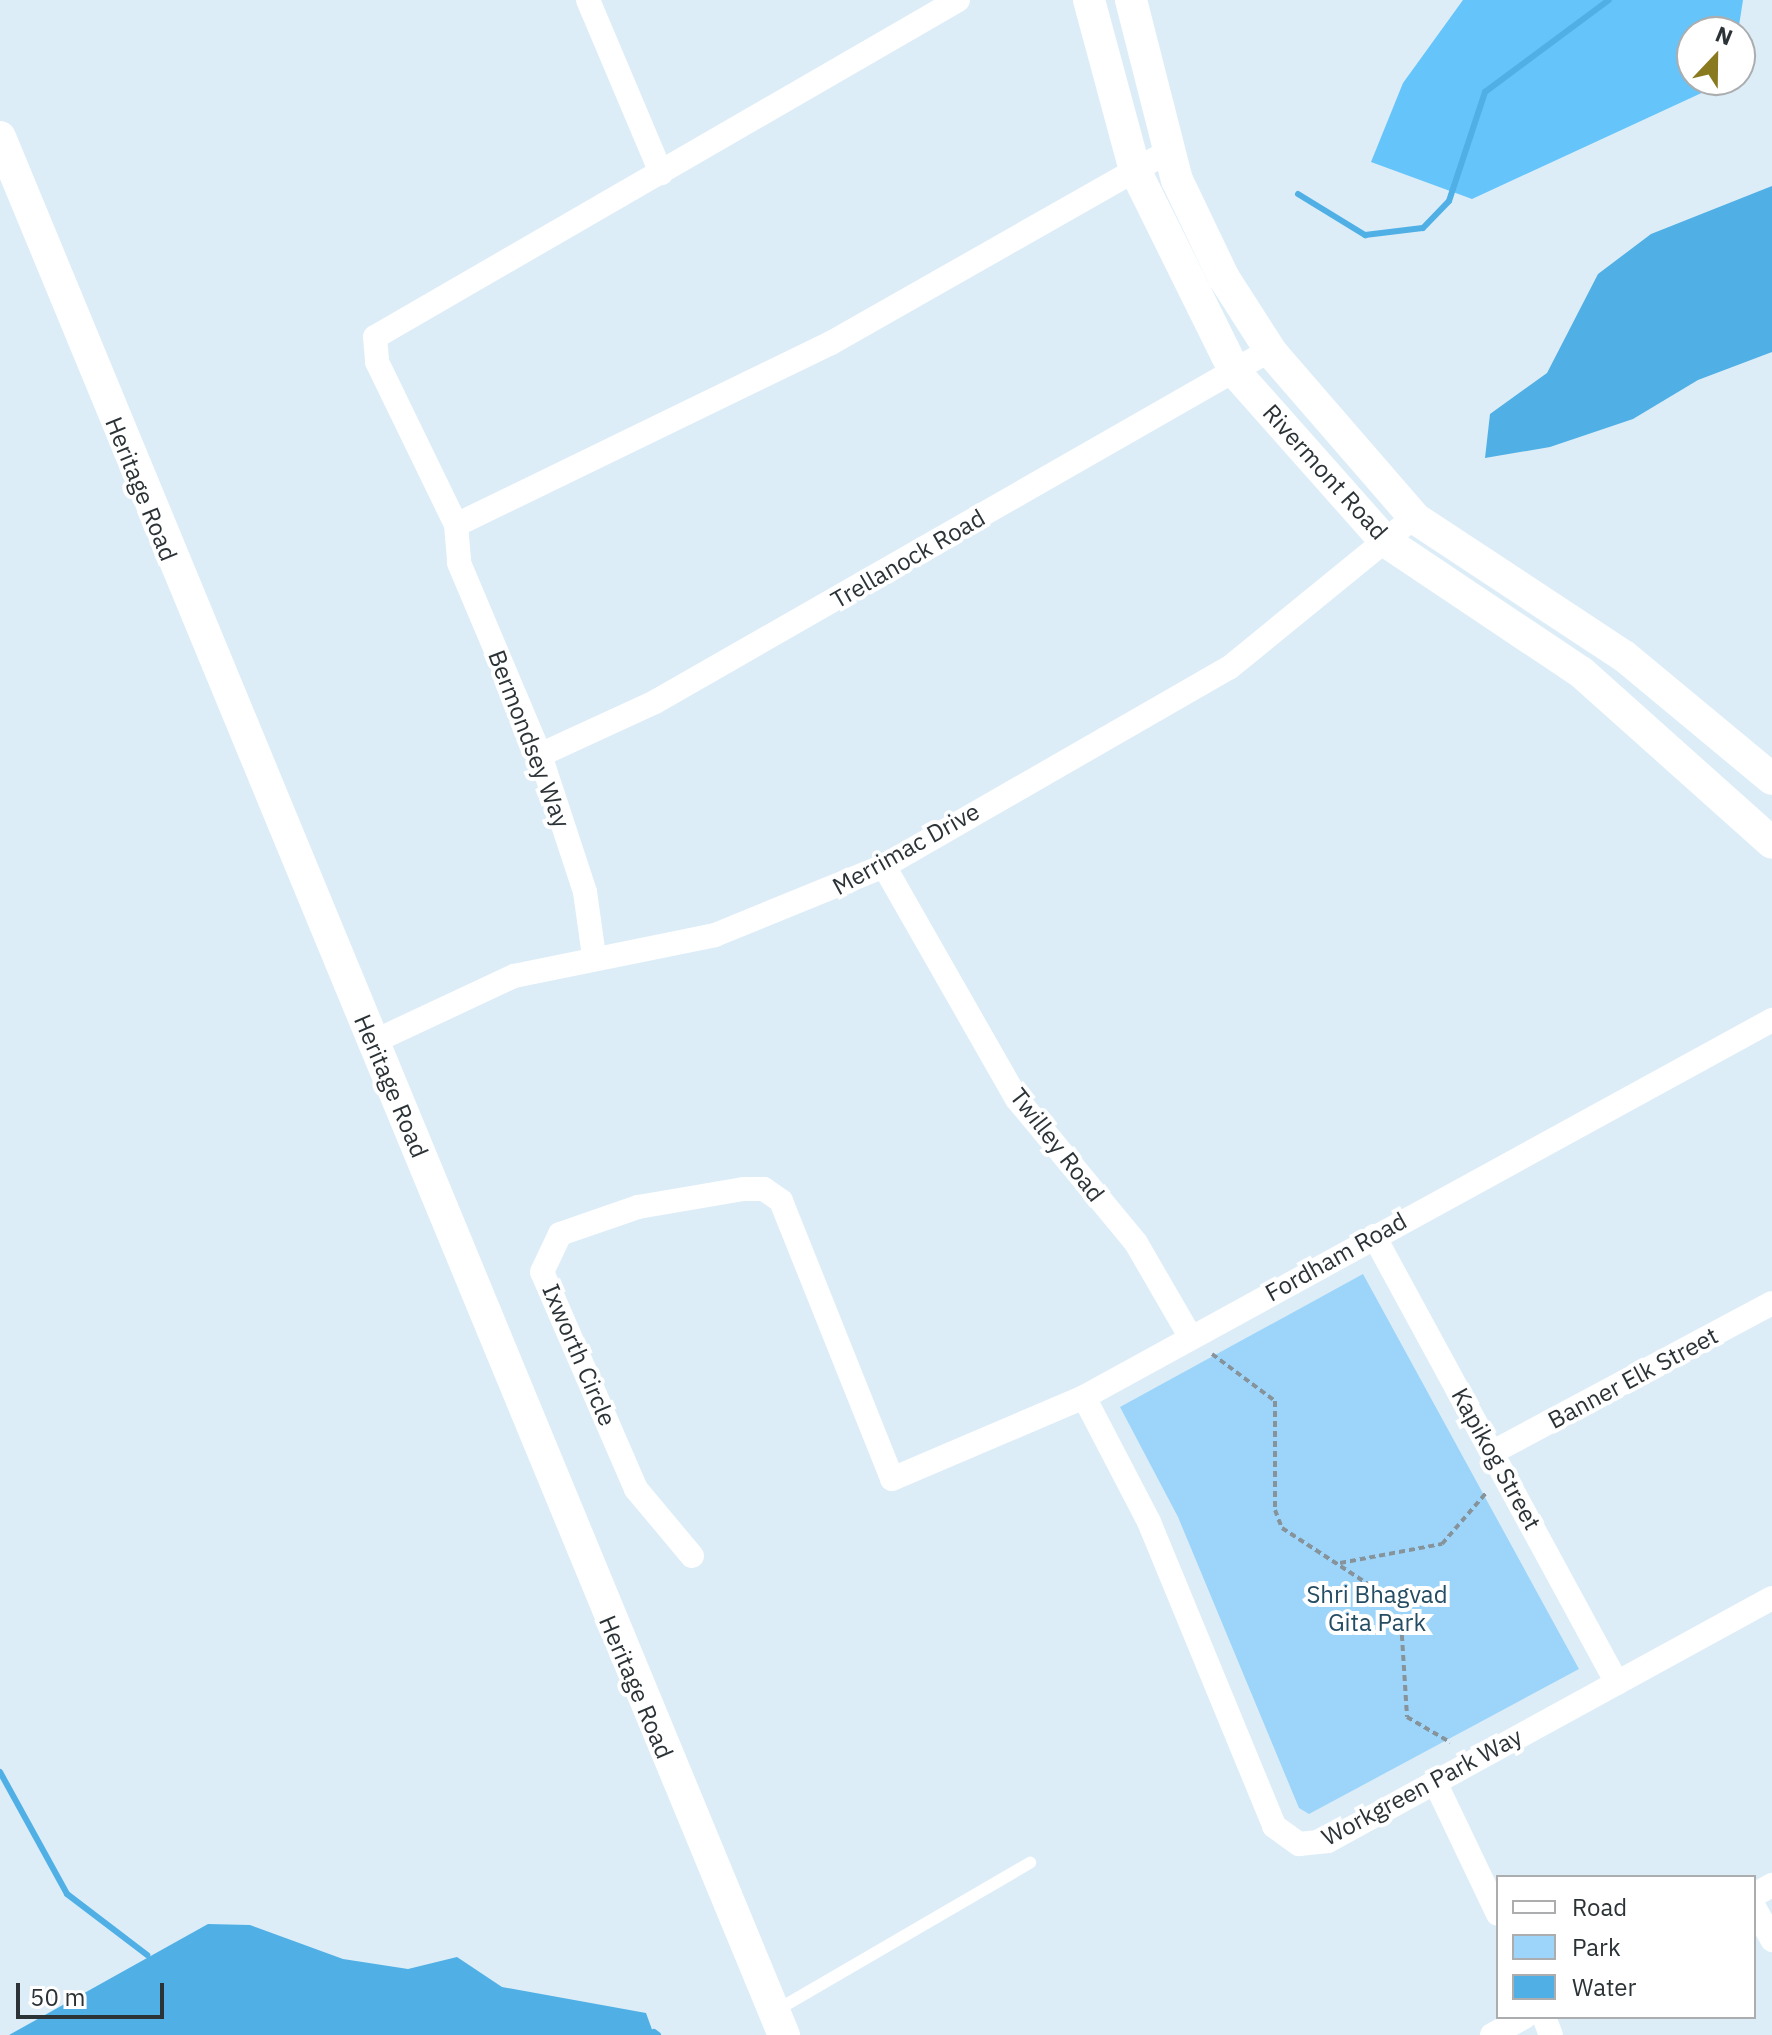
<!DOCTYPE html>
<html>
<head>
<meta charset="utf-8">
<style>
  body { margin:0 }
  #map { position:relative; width:1772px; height:2035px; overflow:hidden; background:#dcedf8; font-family:"IBM Plex Sans",sans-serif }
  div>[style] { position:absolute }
  .green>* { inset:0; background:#9cd5f9 }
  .forest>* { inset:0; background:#65c4f9 }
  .water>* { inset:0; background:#50b0e5 }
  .stream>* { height:6px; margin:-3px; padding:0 3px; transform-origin:3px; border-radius:3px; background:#50b0e5 }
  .path>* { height:4px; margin-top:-2px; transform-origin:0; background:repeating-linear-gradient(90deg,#87939a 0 6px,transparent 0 10px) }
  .lane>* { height:12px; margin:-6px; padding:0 6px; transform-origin:6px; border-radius:6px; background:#fff }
  .street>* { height:24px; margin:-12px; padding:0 12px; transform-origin:12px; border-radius:12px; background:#fff }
  .secondary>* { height:32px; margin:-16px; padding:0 16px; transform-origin:16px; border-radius:16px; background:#fff }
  span { translate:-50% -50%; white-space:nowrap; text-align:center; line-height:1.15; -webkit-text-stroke:8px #fff; paint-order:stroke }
  .street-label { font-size:24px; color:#2c3337 }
  .park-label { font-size:24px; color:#244c63 }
  .legend { position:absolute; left:1496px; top:1875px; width:260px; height:144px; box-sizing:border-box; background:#fff; border:2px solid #abadaf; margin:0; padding:10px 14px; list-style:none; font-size:24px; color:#2c3337 }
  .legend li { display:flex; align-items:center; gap:16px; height:40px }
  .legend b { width:40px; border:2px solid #abadaf }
  .north { position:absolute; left:1676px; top:16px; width:80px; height:80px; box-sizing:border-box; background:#fff; border:2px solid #abadaf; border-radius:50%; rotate:22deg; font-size:22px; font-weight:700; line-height:32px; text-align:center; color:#2c3337 }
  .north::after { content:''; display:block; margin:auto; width:28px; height:36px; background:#897a1f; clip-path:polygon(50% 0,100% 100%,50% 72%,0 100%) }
  .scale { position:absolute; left:16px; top:1983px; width:148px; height:36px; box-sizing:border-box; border:4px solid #2c3337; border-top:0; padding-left:10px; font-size:24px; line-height:28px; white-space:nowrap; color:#2c3337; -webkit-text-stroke:6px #fff; paint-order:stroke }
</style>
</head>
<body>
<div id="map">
  <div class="green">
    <div style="clip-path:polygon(1363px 1274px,1579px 1669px,1309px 1814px,1299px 1808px,1178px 1517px,1120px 1407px)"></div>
  </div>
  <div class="forest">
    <div style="clip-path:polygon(1463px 0,1743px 0,1738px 32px,1692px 32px,1692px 80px,1721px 84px,1472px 199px,1371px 162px,1403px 83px)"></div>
  </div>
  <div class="water">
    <div style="clip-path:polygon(1772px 186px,1772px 352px,1698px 380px,1633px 419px,1550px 447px,1485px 458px,1490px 414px,1547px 373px,1598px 274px,1651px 234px)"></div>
    <div style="clip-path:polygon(208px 1924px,250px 1925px,343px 1959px,408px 1969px,457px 1957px,502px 1987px,646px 2013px,654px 2035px,9px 2035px)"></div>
  </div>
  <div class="stream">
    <div style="left:1298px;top:194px;width:79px;rotate:31.5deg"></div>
    <div style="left:1365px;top:235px;width:58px;rotate:-6.9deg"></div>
    <div style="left:1423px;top:228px;width:37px;rotate:-46deg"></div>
    <div style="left:1449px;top:201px;width:115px;rotate:-71.7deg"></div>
    <div style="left:1485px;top:92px;width:154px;rotate:-36.6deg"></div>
    <div style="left:0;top:1772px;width:139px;rotate:61.2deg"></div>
    <div style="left:67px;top:1894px;width:101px;rotate:37.3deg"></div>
    <div style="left:654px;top:2032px;width:5px;rotate:37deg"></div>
  </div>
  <div class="path">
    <div style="left:1212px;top:1354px;width:79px;rotate:36.7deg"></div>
    <div style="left:1275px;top:1401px;width:109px;rotate:90deg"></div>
    <div style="left:1275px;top:1510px;width:19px;rotate:69deg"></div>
    <div style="left:1282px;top:1528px;width:141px;rotate:33.1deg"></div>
    <div style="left:1400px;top:1605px;width:112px;rotate:86.4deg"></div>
    <div style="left:1407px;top:1717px;width:50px;rotate:30.2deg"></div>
    <div style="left:1340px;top:1563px;width:104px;rotate:-10.6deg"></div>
    <div style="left:1442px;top:1544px;width:67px;rotate:-49.2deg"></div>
  </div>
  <div class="lane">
    <div style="left:777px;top:2010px;width:293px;rotate:-30.2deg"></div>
  </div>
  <div class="street">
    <div style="left:588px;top:0;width:188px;rotate:67.1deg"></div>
    <div style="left:958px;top:0;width:673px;rotate:149.97deg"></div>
    <div style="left:375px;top:337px;width:25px;rotate:85deg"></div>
    <div style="left:377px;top:362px;width:181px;rotate:64.1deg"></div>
    <div style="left:456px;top:525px;width:417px;rotate:-25.9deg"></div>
    <div style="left:831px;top:343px;width:386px;rotate:-29.6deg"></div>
    <div style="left:456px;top:525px;width:38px;rotate:85deg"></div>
    <div style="left:459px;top:563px;width:208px;rotate:67.1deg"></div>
    <div style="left:540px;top:755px;width:144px;rotate:71.8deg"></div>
    <div style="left:585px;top:892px;width:65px;rotate:82deg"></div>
    <div style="left:540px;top:755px;width:127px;rotate:-24.7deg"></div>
    <div style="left:655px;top:702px;width:709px;rotate:-29.78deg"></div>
    <div style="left:884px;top:866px;width:268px;rotate:60.3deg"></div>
    <div style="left:1017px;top:1099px;width:187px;rotate:50.4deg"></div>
    <div style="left:1136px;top:1243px;width:108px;rotate:59.9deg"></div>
    <div style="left:373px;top:1042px;width:156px;rotate:-25.1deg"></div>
    <div style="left:514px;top:976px;width:205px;rotate:-11.5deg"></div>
    <div style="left:715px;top:935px;width:183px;rotate:-22.2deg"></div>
    <div style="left:884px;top:866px;width:398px;rotate:-29.9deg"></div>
    <div style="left:1229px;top:668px;width:239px;rotate:-39.2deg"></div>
    <div style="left:1374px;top:1236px;width:509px;rotate:61.47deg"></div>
    <div style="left:1084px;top:1397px;width:141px;rotate:62.5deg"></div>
    <div style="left:1149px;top:1522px;width:329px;rotate:67.6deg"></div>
    <div style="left:1274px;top:1826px;width:31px;rotate:36deg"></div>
    <div style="left:1299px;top:1844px;width:29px;rotate:-6deg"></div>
    <div style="left:1328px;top:1841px;width:506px;rotate:-28.69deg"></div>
    <div style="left:1493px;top:1452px;width:316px;rotate:-28.1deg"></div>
    <div style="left:692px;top:1556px;width:87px;rotate:-129.9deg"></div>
    <div style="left:636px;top:1489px;width:236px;rotate:-113.4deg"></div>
    <div style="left:542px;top:1272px;width:42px;rotate:-64.7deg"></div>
    <div style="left:560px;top:1234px;width:83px;rotate:-19.1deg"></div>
    <div style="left:638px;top:1207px;width:107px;rotate:-9.7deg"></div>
    <div style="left:743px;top:1189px;width:21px"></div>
    <div style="left:764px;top:1189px;width:21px;rotate:35deg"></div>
    <div style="left:781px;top:1201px;width:299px;rotate:68.2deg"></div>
    <div style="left:892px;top:1479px;width:209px;rotate:-23.1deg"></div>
    <div style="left:1084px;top:1397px;width:785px;rotate:-28.72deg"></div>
    <div style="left:1435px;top:1782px;width:146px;rotate:64.5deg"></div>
    <div style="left:1754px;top:1895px;width:21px;rotate:-29deg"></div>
    <div style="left:1754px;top:1907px;width:38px;rotate:61deg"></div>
    <div style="left:1544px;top:2017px;width:19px;rotate:69deg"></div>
    <div style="left:1492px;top:2035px;width:37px;rotate:-29deg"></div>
  </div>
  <div class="secondary">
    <div style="left:1089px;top:0;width:176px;rotate:74.9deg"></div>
    <div style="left:1135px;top:170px;width:225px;rotate:63.7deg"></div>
    <div style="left:1235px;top:372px;width:226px;rotate:48.4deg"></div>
    <div style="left:1385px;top:541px;width:236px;rotate:33.8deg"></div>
    <div style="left:1581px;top:672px;width:256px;rotate:41.8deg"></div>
    <div style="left:1131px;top:0;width:186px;rotate:75.7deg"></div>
    <div style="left:1177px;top:180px;width:109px;rotate:64.4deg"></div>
    <div style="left:1224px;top:278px;width:89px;rotate:57.4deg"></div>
    <div style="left:1272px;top:353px;width:220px;rotate:49.1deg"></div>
    <div style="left:1416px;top:519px;width:249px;rotate:33.4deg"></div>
    <div style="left:1624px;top:656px;width:192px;rotate:39.7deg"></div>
    <div style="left:0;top:137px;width:2054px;rotate:67.56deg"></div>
  </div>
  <div class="street-label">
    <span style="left:1325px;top:472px;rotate:48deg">Rivermont Road</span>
    <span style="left:141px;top:489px;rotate:68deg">Heritage Road</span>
    <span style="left:908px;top:559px;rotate:-30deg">Trellanock Road</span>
    <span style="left:529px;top:739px;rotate:69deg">Bermondsey Way</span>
    <span style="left:906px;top:849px;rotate:-29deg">Merrimac Drive</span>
    <span style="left:391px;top:1086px;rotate:67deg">Heritage Road</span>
    <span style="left:1057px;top:1145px;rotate:52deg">Twilley Road</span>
    <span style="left:1336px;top:1257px;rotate:-29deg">Fordham Road</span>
    <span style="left:579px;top:1355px;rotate:67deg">Ixworth Circle</span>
    <span style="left:1633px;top:1378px;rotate:-28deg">Banner Elk Street</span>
    <span style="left:1496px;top:1459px;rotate:61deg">Kapikog Street</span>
    <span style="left:636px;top:1687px;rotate:67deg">Heritage Road</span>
    <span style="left:1422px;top:1787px;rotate:-28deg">Workgreen Park Way</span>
  </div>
  <div class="park-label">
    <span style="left:1377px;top:1609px">Shri Bhagvad<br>Gita Park</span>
  </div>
  <ul class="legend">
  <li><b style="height:10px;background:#fff"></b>Road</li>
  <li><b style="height:22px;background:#9cd5f9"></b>Park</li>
  <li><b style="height:22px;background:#50b0e5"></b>Water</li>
  </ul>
  <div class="north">N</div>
  <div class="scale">50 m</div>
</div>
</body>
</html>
